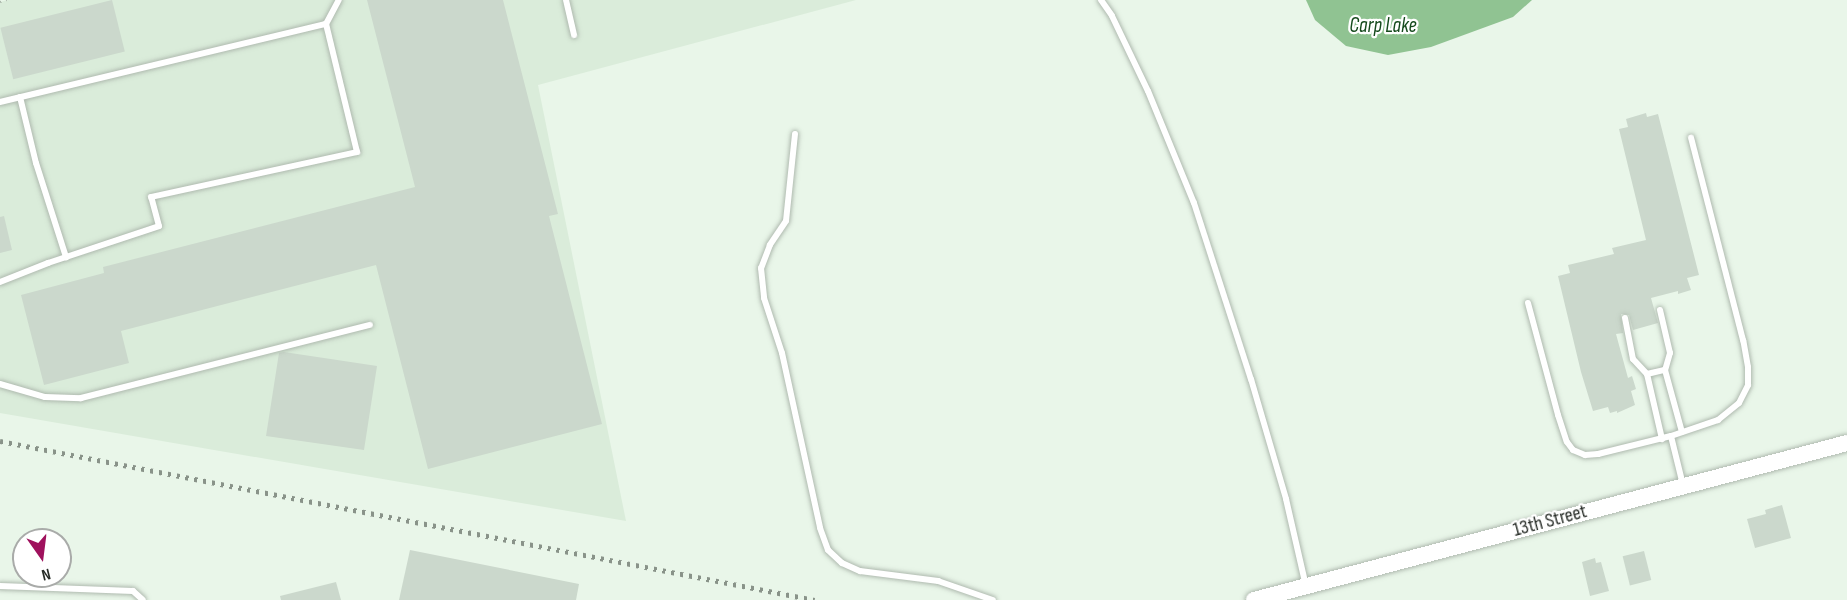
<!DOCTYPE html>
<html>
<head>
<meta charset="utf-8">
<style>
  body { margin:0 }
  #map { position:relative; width:1847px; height:600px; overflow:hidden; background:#e9f6e9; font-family:"Sofia Sans Condensed",sans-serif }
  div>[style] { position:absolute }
  .built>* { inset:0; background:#daecda }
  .water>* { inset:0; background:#90c392 }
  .building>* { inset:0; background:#cbd8cc; transform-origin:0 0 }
  .path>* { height:2px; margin-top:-1px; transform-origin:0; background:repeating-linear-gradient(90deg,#acb7ac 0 1.5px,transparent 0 6px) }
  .roads { filter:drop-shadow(0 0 2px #afbaaf) drop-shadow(0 0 2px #afbaaf) }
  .lane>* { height:6px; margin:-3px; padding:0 3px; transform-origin:3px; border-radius:3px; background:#fff }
  .secondary>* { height:16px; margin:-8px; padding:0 8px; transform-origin:8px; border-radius:8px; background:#fff }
  .rail>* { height:4.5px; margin-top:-2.25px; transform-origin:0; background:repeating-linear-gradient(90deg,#899389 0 3px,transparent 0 9px) }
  span { translate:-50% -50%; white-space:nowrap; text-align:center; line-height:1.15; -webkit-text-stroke:4.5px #fff; paint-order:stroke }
  .street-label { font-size:20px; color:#272c27 }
  .water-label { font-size:21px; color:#154a1c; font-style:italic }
  .north { position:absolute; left:12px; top:528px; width:60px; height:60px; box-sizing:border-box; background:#fff; border:2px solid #a9aba9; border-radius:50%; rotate:166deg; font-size:16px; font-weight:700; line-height:24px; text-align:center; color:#272c27 }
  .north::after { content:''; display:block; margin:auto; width:21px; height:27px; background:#9f115d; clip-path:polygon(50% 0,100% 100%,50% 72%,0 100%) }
</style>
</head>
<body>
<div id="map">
  <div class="built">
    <div style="clip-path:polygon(8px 0,856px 0,538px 85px,626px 521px,0 413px,0 2px)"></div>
  </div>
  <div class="water">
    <div style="clip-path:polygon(1306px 0,1532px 0,1513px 17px,1431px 47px,1388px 55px,1346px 46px,1315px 20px)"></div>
  </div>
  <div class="building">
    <div style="left:112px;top:0;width:53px;height:115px;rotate:76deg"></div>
    <div style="clip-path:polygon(367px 0,503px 0,558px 214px,549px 216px,602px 424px,428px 469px,376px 265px,121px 331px,129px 363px,44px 385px,21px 295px,104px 273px,103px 267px,415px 187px)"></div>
    <div style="clip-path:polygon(1646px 113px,1647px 117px,1658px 114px,1699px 275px,1687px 278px,1691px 290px,1678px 294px,1678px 291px,1651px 298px,1658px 323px,1633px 330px,1629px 315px,1621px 314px,1623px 333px,1616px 334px,1628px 378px,1632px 376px,1636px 389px,1631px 391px,1635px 405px,1617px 413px,1617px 411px,1610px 413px,1608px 407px,1593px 411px,1581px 372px,1558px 276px,1570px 273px,1568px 265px,1614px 254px,1612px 248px,1646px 240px,1619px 129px,1628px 127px,1626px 119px)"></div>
    <div style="clip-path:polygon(4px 216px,12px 250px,0 253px,0 217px)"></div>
    <div style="clip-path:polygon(284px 352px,377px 366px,364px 450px,266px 436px,279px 353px)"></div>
    <div style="clip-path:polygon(1782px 505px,1791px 538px,1755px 548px,1747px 519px,1766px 514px,1765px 510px)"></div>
    <div style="clip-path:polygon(410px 550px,579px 584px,576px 600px,399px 600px)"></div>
    <div style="left:1644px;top:551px;width:30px;height:22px;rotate:76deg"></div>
    <div style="clip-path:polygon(1595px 558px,1596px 563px,1601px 562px,1609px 591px,1590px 596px,1582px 562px)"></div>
    <div style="clip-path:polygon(336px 582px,341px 600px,281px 600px,280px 596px)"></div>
  </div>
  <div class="path">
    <div style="left:0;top:2px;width:7px;rotate:-16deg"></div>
  </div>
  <div class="roads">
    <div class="lane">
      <div style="left:566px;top:0;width:36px;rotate:77deg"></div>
      <div style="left:1101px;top:0;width:19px;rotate:55deg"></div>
      <div style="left:1112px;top:16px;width:83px;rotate:64.4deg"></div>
      <div style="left:1148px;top:91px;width:121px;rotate:67.7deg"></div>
      <div style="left:1194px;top:203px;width:185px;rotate:72.1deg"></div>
      <div style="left:1251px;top:379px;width:125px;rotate:73.7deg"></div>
      <div style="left:1286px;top:499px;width:89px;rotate:77.1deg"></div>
      <div style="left:20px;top:97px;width:68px;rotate:76.4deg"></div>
      <div style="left:36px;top:163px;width:99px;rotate:72.3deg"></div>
      <div style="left:0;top:102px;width:335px;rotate:-13.5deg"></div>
      <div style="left:326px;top:24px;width:27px;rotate:-62deg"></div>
      <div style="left:795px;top:134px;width:87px;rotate:95.9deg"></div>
      <div style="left:786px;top:221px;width:29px;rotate:124deg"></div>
      <div style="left:770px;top:245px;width:25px;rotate:111deg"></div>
      <div style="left:761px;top:268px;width:30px;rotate:84deg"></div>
      <div style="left:764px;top:298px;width:58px;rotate:71.9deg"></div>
      <div style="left:782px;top:353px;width:179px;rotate:77.7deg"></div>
      <div style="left:820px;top:528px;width:23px;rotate:70deg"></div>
      <div style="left:828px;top:550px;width:19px;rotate:43deg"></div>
      <div style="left:842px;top:563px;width:20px;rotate:24deg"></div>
      <div style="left:860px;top:571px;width:79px;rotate:7.3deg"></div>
      <div style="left:938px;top:581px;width:58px;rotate:19.1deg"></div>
      <div style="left:0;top:282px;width:52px;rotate:-21.6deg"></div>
      <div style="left:48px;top:263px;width:117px;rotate:-18.4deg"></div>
      <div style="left:159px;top:226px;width:30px;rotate:-105deg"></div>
      <div style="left:151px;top:197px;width:211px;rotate:-12.3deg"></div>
      <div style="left:357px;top:152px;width:132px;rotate:-103.6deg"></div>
      <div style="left:1528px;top:303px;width:116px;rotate:75deg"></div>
      <div style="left:1558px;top:415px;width:28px;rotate:72deg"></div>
      <div style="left:1567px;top:442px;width:10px;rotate:53deg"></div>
      <div style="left:1573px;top:450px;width:13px;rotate:23deg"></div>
      <div style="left:1585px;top:455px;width:13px;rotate:-4deg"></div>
      <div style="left:1598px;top:454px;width:75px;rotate:-13.9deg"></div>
      <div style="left:1660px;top:310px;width:44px;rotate:76.9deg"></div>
      <div style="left:1670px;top:353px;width:18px;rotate:106deg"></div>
      <div style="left:1665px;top:370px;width:64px;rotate:74.7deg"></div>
      <div style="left:1625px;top:318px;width:42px;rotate:79deg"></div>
      <div style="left:1633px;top:359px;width:21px;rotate:47deg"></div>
      <div style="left:1647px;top:374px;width:67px;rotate:77deg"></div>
      <div style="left:1647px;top:374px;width:18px;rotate:-13deg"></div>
      <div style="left:0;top:384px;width:47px;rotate:16.1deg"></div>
      <div style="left:45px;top:397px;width:36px;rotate:2deg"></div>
      <div style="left:81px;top:398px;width:298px;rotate:-14.2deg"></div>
      <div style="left:1683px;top:485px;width:50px;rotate:-103.8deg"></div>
      <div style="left:1671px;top:436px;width:50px;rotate:-18.8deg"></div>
      <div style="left:1718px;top:420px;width:27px;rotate:-39deg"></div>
      <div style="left:1739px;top:403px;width:20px;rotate:-63deg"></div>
      <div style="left:1748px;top:385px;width:18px;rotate:-90deg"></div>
      <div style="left:1748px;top:367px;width:27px;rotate:-100deg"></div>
      <div style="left:1743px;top:340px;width:209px;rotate:-104.4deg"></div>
      <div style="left:0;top:586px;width:133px;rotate:2.2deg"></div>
      <div style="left:133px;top:591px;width:13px;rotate:42deg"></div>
    </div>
    <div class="secondary">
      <div style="left:1254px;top:600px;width:613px;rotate:-14.83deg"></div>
    </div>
  </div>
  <div class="rail">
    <div style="left:0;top:441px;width:830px;rotate:11.04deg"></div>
  </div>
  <div class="street-label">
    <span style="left:1550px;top:521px;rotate:-15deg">13th Street</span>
  </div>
  <div class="water-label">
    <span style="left:1383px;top:26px">Carp Lake</span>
  </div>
  <div class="north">N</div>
</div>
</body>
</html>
